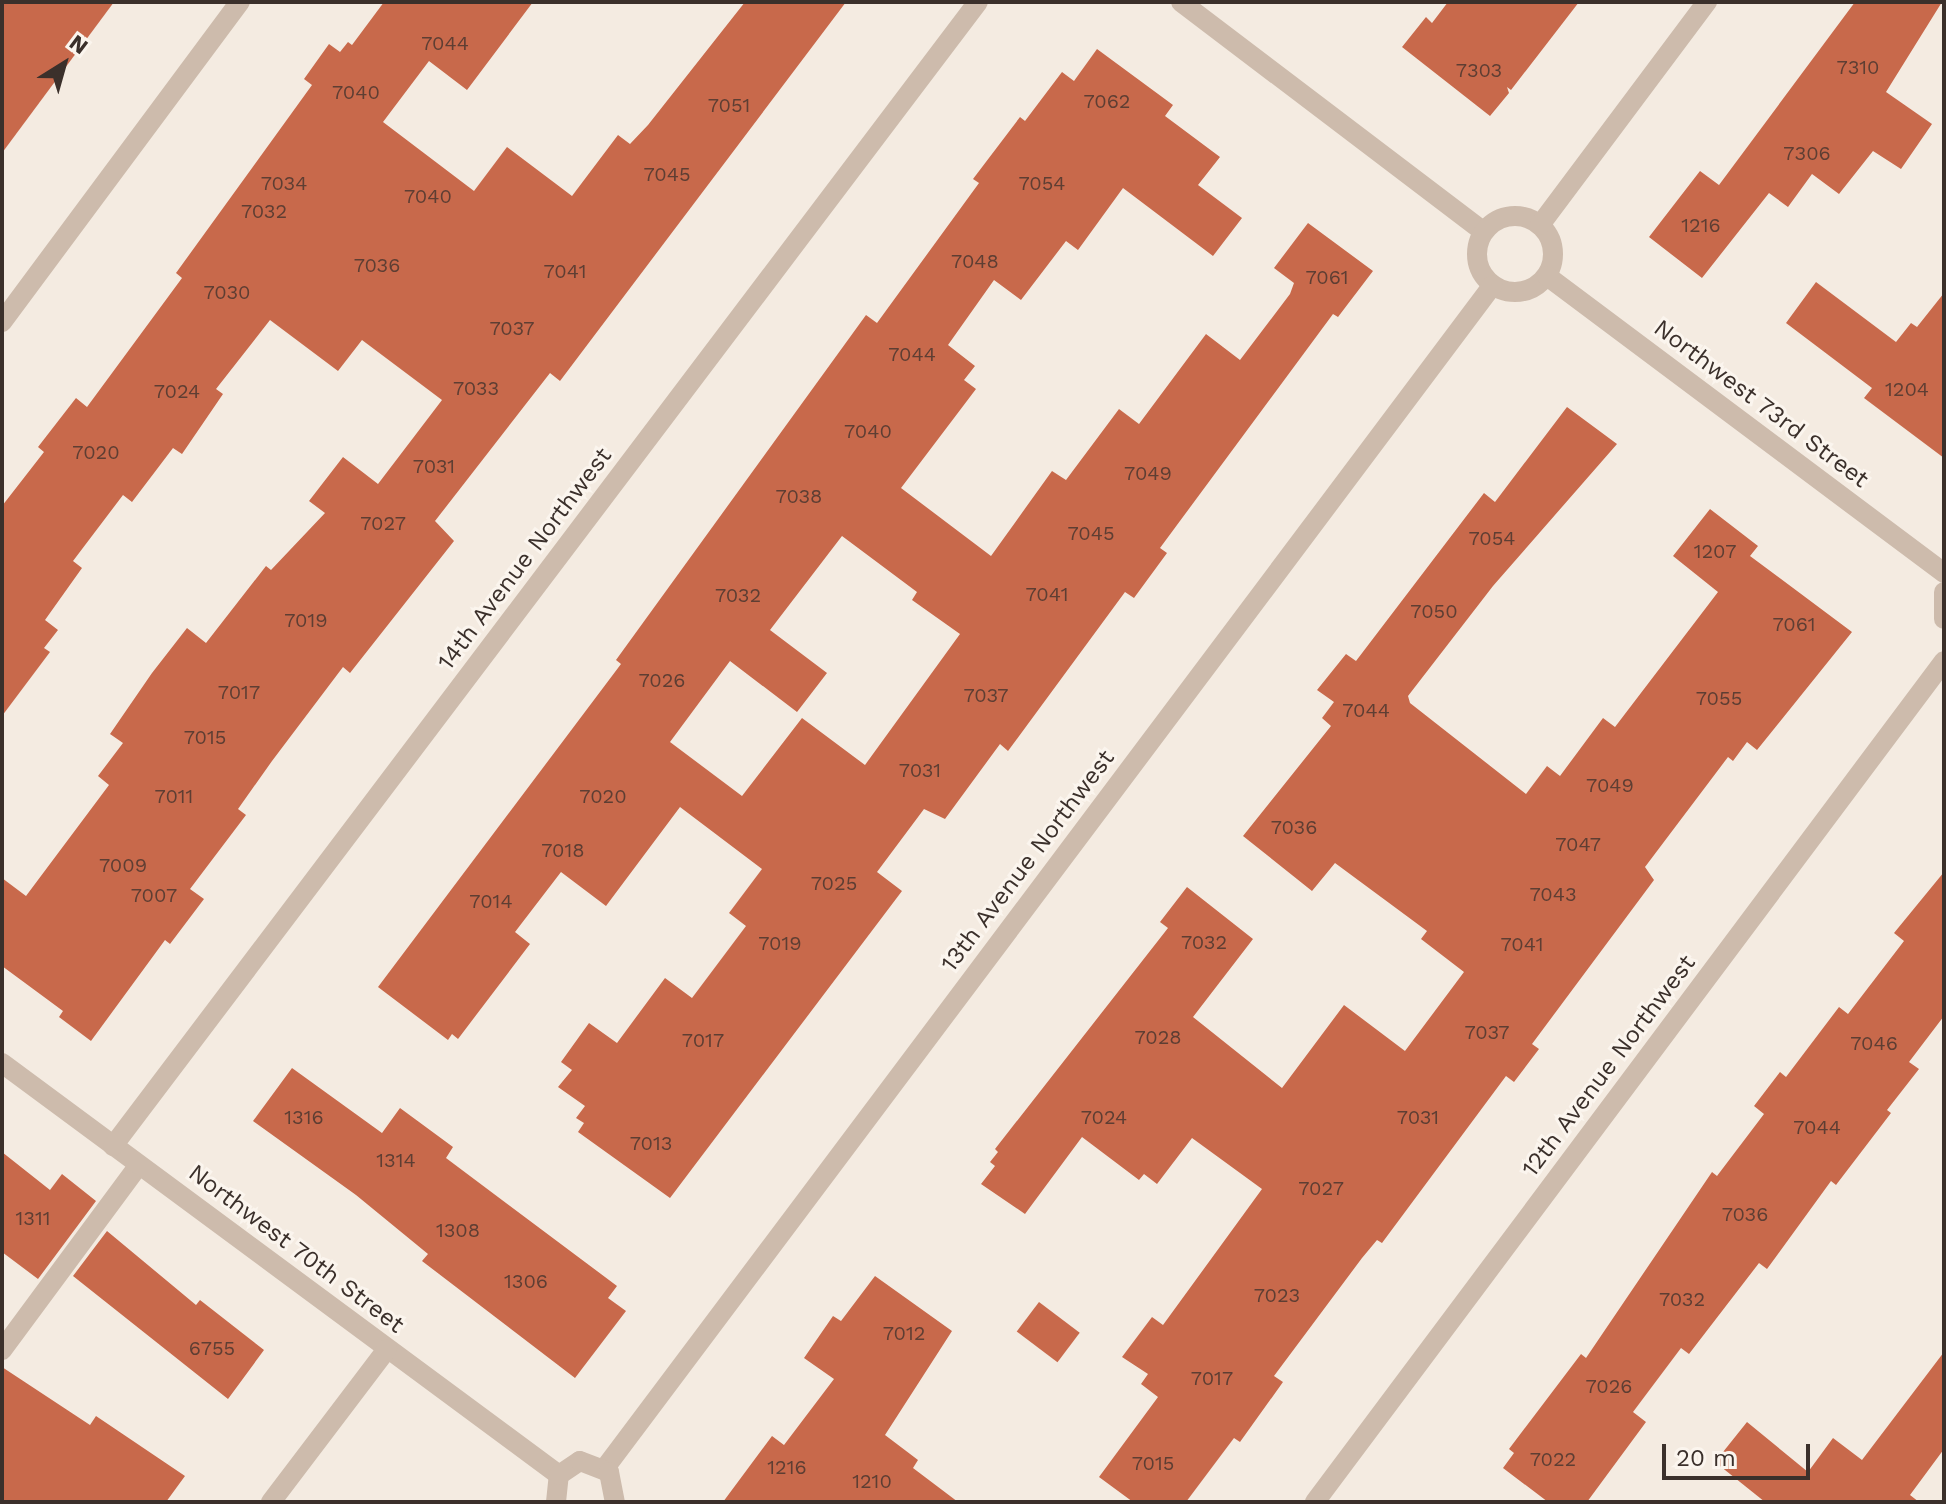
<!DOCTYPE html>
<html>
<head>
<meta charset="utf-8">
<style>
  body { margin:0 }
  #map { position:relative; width:1946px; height:1504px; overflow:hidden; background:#f4ebe1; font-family:"Work Sans",sans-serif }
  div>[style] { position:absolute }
  .building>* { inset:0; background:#c8694b; transform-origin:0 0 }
  .service>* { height:20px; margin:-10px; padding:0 10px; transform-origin:10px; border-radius:10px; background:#cdbbac }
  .minor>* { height:20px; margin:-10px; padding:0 10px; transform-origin:10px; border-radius:10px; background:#cdbbac }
  .minor>.ring { margin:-10px; padding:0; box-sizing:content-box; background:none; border:20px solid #cdbbac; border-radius:50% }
  span { translate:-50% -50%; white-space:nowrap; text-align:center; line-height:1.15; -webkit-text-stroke:6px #fbf5ee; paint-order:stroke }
  .number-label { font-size:20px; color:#5e3e33 }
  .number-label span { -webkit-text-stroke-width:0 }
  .street-label { font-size:24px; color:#3b302b }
  .frame { position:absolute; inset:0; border:4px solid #3b302b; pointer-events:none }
  .north { position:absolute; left:24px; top:24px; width:80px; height:80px; -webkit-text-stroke:6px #fbf5ee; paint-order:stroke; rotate:37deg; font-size:22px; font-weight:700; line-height:32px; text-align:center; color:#3b302b }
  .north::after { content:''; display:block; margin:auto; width:28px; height:36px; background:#3b302b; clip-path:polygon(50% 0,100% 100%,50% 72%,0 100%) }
  .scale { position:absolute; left:1662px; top:1444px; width:148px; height:36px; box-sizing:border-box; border:4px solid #3b302b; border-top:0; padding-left:10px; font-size:24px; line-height:28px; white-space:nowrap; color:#3b302b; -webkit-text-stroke:6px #fbf5ee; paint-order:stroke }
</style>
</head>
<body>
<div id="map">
  <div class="building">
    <div style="clip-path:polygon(2px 2px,114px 2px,2px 153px)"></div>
    <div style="clip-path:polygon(384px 2px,533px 2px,467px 90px,429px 61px,383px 122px,474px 191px,507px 147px,572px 196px,618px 135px,630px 144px,648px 125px,745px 2px,846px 2px,560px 381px,550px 373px,435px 521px,454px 541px,350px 673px,343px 667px,272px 761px,238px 809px,246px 815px,190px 889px,204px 899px,170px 944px,165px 940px,91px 1041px,59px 1017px,63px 1011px,2px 966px,2px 878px,26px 896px,109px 785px,98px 776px,123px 743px,110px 734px,152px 673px,187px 628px,206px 643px,266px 566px,271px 570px,325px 513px,309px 501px,343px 457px,378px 484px,442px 400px,362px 340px,338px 371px,270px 320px,216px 389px,223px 394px,182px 454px,173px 448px,132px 502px,123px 495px,73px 561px,82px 568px,45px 620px,58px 630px,44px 648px,50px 652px,2px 716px,2px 506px,44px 452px,38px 447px,76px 398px,87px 407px,182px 278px,176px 273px,312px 85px,304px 79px,329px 44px,340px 52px,348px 42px,352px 45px)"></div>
    <div style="clip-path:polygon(1448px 2px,1579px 2px,1511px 90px,1507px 87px,1509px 93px,1490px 116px,1402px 47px,1426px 17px,1432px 23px)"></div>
    <div style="clip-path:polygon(1855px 2px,1942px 2px,1886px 92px,1932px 124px,1901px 169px,1873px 151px,1839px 194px,1812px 174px,1788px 207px,1769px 193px,1702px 278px,1649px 237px,1700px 171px,1719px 185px)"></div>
    <div style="clip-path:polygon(evenodd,1097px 49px,1173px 105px,1165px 116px,1220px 157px,1198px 185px,1242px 218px,1213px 256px,1123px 188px,1078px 250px,1066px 241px,1021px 300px,994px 280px,948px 345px,975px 366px,964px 380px,976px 389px,901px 488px,991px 556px,1052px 471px,1066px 480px,1119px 409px,1139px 424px,1206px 334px,1240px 360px,1290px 294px,1294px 283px,1274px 268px,1308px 223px,1373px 271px,1338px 317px,1333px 314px,1160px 548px,1167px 553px,1134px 598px,1125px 592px,1008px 751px,1000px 744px,945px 819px,924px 809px,877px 872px,902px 891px,670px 1198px,578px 1132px,584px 1123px,576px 1118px,585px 1106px,558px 1087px,572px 1070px,561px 1062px,589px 1023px,617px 1043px,665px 978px,692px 998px,746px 926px,729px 913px,762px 869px,680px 807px,606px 906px,561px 872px,515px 932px,530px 944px,458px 1039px,452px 1034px,448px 1040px,378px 987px,621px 664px,616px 660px,866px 315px,877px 323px,979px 183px,973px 179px,1020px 117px,1025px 121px,1062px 72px,1074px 81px,1097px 49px,842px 536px,917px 592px,912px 600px,960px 634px,865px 765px,802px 718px,742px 796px,670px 742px,730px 661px,797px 712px,827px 673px,770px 630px,842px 536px)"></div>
    <div style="clip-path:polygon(1816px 282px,1896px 342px,1911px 323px,1917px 327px,1944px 293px,1944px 458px,1864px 398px,1872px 388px,1786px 323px)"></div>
    <div style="clip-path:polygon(1567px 407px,1617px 444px,1493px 586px,1408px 696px,1410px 703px,1526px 794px,1547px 766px,1560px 776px,1603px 718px,1615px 727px,1718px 592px,1673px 556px,1710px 509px,1758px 546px,1750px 556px,1852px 632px,1757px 750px,1747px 742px,1733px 761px,1728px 757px,1645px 867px,1654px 880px,1532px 1044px,1539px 1049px,1514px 1082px,1506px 1076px,1382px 1243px,1377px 1240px,1362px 1258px,1274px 1376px,1283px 1382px,1240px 1442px,1234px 1438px,1186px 1502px,1133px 1502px,1099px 1477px,1158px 1397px,1141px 1384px,1148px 1374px,1122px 1357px,1152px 1317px,1163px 1325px,1262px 1189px,1192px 1138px,1157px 1184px,1144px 1174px,1139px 1180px,1082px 1137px,1025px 1214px,981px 1184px,995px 1166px,990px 1162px,998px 1152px,995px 1149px,1168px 928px,1160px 922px,1187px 887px,1253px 939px,1193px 1017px,1282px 1088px,1344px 1005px,1405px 1051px,1464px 972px,1421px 939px,1427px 931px,1335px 863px,1312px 891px,1243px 836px,1331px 726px,1322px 718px,1334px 702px,1317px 690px,1346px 654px,1356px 661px,1484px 493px,1495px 502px)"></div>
    <div style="clip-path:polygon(1944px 872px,1944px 1016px,1909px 1062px,1919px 1069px,1887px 1110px,1891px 1113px,1836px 1185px,1831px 1181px,1767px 1269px,1759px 1263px,1689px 1354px,1681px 1348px,1633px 1412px,1646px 1422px,1587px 1502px,1548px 1502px,1503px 1468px,1514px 1453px,1509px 1449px,1581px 1354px,1586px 1358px,1712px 1172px,1717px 1176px,1764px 1114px,1754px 1106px,1780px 1072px,1786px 1077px,1839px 1007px,1848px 1014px,1904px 941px,1894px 933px)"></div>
    <div style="clip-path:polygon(292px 1068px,382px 1133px,400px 1108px,453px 1147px,446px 1158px,617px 1286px,608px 1298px,626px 1311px,575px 1378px,422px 1261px,428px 1254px,356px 1195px,253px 1121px)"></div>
    <div style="clip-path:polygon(2px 1152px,50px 1190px,62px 1174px,96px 1201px,38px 1279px,2px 1252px)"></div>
    <div style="clip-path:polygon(107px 1231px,196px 1305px,200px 1300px,264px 1350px,228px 1399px,73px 1276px)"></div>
    <div style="clip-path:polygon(875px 1276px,952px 1331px,885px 1435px,918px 1460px,913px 1468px,958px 1502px,723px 1502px,772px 1436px,784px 1445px,834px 1379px,804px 1358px,833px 1316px,841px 1321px)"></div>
    <div style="left:1039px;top:1302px;width:51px;height:37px;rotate:37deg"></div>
    <div style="clip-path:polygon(1944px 1352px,1944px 1449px,1910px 1495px,1919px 1502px,1765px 1502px,1715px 1462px,1747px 1422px,1808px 1472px,1833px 1438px,1862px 1460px)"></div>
    <div style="clip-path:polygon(2px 1367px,90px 1425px,96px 1416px,185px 1476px,166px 1502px,2px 1502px)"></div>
  </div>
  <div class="service">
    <div style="left:2px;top:1350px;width:230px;rotate:-53.5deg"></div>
  </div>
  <div class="minor">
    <div style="left:1181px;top:2px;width:380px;rotate:37.2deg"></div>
    <div class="ring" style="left:1477px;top:216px;width:56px;height:56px"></div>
    <div style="left:1540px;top:225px;width:279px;rotate:-53.2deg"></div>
    <div style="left:1547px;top:276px;width:496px;rotate:36.8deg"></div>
    <div style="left:2px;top:322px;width:399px;rotate:-53.4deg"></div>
    <div style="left:1944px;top:592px;width:27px;rotate:90deg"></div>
    <div style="left:2px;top:1063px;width:693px;rotate:36.49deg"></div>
    <div style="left:113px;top:1146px;width:1434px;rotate:-52.91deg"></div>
    <div style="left:605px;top:1468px;width:1479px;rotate:-53.11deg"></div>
    <div style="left:271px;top:1502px;width:192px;rotate:-52.8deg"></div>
    <div style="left:556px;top:1502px;width:27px;rotate:-84deg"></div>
    <div style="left:559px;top:1475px;width:25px;rotate:-34deg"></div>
    <div style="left:580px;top:1461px;width:31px;rotate:21deg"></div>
    <div style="left:609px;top:1472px;width:31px;rotate:79deg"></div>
    <div style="left:1315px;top:1502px;width:1050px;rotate:-53.21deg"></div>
  </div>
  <div class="number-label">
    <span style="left:445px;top:43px">7044</span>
    <span style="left:1858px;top:67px">7310</span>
    <span style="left:1479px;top:70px">7303</span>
    <span style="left:356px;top:92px">7040</span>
    <span style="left:1107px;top:101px">7062</span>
    <span style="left:729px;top:105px">7051</span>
    <span style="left:1807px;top:153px">7306</span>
    <span style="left:667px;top:174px">7045</span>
    <span style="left:284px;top:183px">7034</span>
    <span style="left:1042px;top:183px">7054</span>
    <span style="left:428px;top:196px">7040</span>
    <span style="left:264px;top:211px">7032</span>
    <span style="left:1701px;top:225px">1216</span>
    <span style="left:975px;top:261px">7048</span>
    <span style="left:377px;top:265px">7036</span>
    <span style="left:565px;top:271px">7041</span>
    <span style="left:1327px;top:277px">7061</span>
    <span style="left:227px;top:292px">7030</span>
    <span style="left:512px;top:328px">7037</span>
    <span style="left:912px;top:354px">7044</span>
    <span style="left:476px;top:388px">7033</span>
    <span style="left:1907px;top:389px">1204</span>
    <span style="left:177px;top:391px">7024</span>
    <span style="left:868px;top:431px">7040</span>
    <span style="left:96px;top:452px">7020</span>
    <span style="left:434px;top:466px">7031</span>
    <span style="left:1148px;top:473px">7049</span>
    <span style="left:799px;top:496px">7038</span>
    <span style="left:383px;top:523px">7027</span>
    <span style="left:1091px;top:533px">7045</span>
    <span style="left:1492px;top:538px">7054</span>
    <span style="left:1715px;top:551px">1207</span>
    <span style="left:1047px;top:594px">7041</span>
    <span style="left:738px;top:595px">7032</span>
    <span style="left:1434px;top:611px">7050</span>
    <span style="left:306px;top:620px">7019</span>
    <span style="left:1794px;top:624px">7061</span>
    <span style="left:662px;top:680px">7026</span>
    <span style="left:239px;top:692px">7017</span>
    <span style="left:986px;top:695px">7037</span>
    <span style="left:1719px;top:698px">7055</span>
    <span style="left:1366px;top:710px">7044</span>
    <span style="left:205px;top:737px">7015</span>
    <span style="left:920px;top:770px">7031</span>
    <span style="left:1610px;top:785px">7049</span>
    <span style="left:174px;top:796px">7011</span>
    <span style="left:603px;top:796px">7020</span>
    <span style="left:1294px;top:827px">7036</span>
    <span style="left:1578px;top:844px">7047</span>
    <span style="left:563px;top:850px">7018</span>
    <span style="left:123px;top:865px">7009</span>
    <span style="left:834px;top:883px">7025</span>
    <span style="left:1553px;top:894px">7043</span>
    <span style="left:154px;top:895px">7007</span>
    <span style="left:491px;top:901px">7014</span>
    <span style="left:1204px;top:942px">7032</span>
    <span style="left:780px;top:943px">7019</span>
    <span style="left:1522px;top:944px">7041</span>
    <span style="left:1487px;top:1032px">7037</span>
    <span style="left:1158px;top:1037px">7028</span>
    <span style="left:703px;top:1040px">7017</span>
    <span style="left:1874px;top:1043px">7046</span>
    <span style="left:304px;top:1117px">1316</span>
    <span style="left:1104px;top:1117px">7024</span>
    <span style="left:1418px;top:1117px">7031</span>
    <span style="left:1817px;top:1127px">7044</span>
    <span style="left:651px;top:1143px">7013</span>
    <span style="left:396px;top:1160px">1314</span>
    <span style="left:1321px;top:1188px">7027</span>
    <span style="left:1745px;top:1214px">7036</span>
    <span style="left:33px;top:1218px">1311</span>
    <span style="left:458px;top:1230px">1308</span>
    <span style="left:526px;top:1281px">1306</span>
    <span style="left:1277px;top:1295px">7023</span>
    <span style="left:1682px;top:1299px">7032</span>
    <span style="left:904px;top:1333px">7012</span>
    <span style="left:212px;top:1348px">6755</span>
    <span style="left:1212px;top:1378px">7017</span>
    <span style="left:1609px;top:1386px">7026</span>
    <span style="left:1553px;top:1459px">7022</span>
    <span style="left:1153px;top:1463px">7015</span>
    <span style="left:787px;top:1467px">1216</span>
    <span style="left:872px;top:1481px">1210</span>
  </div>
  <div class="street-label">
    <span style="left:1761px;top:404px;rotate:37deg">Northwest 73rd Street</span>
    <span style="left:525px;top:559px;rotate:-53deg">14th Avenue Northwest</span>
    <span style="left:1028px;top:861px;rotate:-53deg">13th Avenue Northwest</span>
    <span style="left:1609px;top:1066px;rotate:-53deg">12th Avenue Northwest</span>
    <span style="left:296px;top:1249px;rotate:37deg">Northwest 70th Street</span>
  </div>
  <div class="frame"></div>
  <div class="north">N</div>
  <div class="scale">20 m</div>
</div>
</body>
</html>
